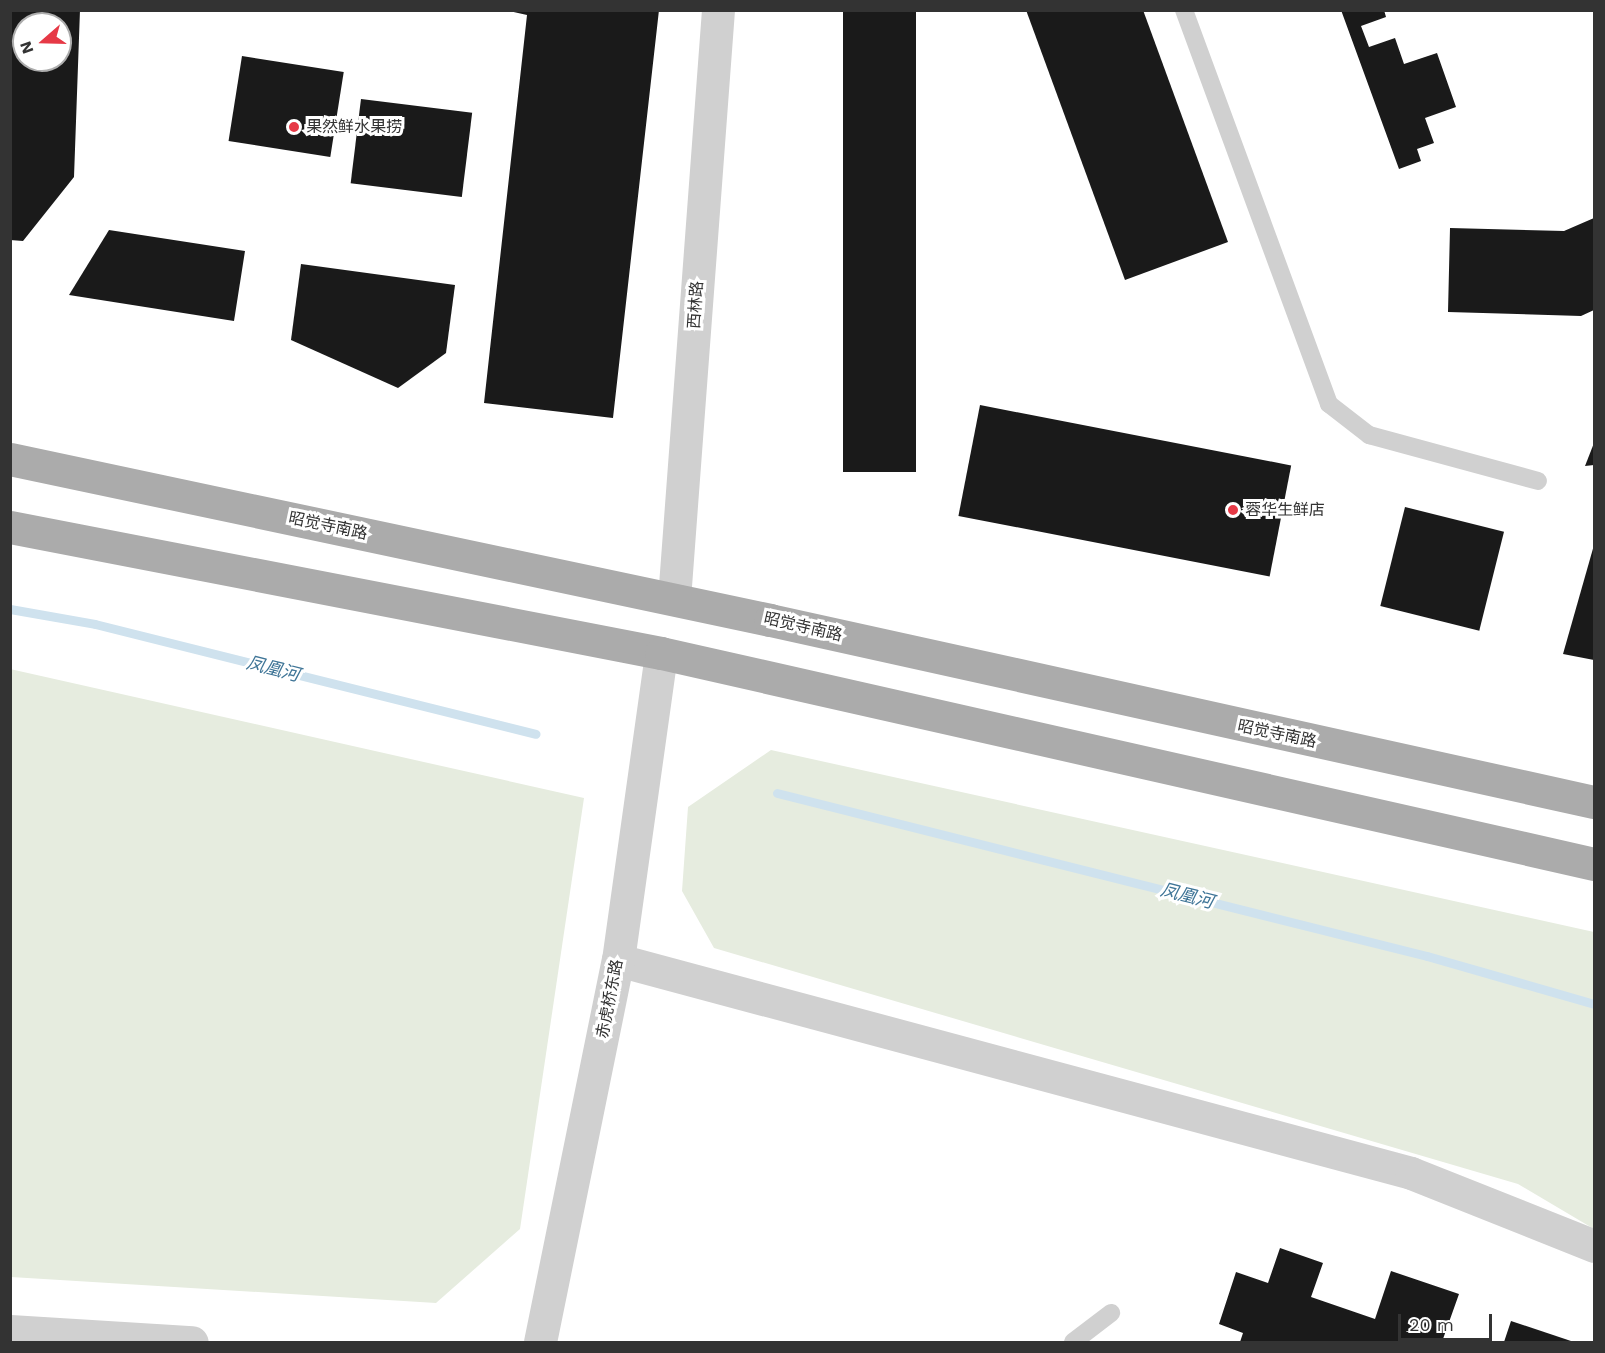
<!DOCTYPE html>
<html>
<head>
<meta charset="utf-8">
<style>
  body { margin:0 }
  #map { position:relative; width:1605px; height:1353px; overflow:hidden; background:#fff; font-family:"Work Sans","Noto Sans SC",sans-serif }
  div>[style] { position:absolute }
  .green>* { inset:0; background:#e6ecdf }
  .stream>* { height:9px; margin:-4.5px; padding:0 4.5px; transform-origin:4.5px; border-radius:4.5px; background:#cfe2ee }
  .building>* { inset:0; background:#1a1a1a; transform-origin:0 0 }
  .service>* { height:18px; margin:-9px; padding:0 9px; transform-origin:9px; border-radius:9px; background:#d0d0d0 }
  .minor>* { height:33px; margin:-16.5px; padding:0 16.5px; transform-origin:16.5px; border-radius:16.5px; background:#d0d0d0 }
  .tertiary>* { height:33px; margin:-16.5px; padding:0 16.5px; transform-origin:16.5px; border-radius:16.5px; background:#d0d0d0 }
  .primary>* { height:33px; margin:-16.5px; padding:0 16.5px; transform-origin:16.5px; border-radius:16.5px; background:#ababab }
  .dots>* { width:16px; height:16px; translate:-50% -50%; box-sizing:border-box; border:3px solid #fff; border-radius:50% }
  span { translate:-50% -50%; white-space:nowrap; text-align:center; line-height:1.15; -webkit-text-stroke:6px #fff; paint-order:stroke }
  .poi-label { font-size:16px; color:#333 }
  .left { translate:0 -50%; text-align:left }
  .street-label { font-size:16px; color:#333 }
  .water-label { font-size:18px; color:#3f7597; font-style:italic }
  .frame { position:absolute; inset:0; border:12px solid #333; pointer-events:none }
  .north { position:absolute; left:12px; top:12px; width:60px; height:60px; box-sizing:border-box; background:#fff; border:2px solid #adadad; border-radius:50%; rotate:250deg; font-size:16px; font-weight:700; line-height:24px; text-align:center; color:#333 }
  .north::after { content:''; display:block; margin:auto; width:21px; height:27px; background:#e63946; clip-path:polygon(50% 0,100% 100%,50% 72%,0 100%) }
  .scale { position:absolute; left:1398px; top:1314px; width:94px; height:27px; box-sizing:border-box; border:3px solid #333; border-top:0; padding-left:8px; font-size:18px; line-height:21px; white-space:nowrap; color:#333; -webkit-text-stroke:4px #fff; paint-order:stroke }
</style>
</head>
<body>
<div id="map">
  <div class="green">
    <div style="clip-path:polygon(10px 669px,584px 798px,520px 1229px,436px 1303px,11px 1277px)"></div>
    <div style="clip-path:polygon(771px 750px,1594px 932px,1594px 1229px,1518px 1184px,714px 948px,682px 891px,688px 807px)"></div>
  </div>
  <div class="stream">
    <div style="left:10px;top:609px;width:86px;rotate:10deg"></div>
    <div style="left:95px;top:624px;width:454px;rotate:14deg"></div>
    <div style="left:777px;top:793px;width:670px;rotate:14.08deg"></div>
    <div style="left:1427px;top:956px;width:174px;rotate:16deg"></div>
  </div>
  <div class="building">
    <div style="clip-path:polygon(evenodd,10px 10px,80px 10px,74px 177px,23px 241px,10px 240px,10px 10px,24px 24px,60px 24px,60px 60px,24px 60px,24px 24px)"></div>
    <div style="clip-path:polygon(504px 10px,659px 10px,613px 418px,484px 403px,527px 15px)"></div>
    <div style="left:843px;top:10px;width:73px;height:462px"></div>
    <div style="clip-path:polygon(1026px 10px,1143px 10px,1228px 242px,1125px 280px)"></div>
    <div style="clip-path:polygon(1341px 10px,1384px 10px,1386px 17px,1361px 26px,1369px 47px,1395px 38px,1404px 64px,1437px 53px,1456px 107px,1425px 118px,1434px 143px,1417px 149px,1421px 161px,1399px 169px)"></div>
    <div style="left:242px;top:56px;width:103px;height:86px;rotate:9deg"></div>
    <div style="left:361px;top:99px;width:112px;height:85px;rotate:7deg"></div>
    <div style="clip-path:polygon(1594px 218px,1594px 310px,1581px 316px,1448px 312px,1450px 228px,1564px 231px)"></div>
    <div style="clip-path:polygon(109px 230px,245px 251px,234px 321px,69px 295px)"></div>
    <div style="clip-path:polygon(301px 264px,455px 285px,446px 353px,398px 388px,291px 340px)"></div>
    <div style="left:980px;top:405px;width:317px;height:113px;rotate:11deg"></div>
    <div style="clip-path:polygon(1594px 443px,1594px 465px,1585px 466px)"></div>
    <div style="left:1405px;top:507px;width:102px;height:102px;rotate:14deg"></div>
    <div style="clip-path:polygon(1594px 545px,1594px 660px,1563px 654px)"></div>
    <div style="clip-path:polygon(1280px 1248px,1323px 1263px,1311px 1297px,1375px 1319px,1391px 1271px,1459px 1294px,1443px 1339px,1453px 1342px,1240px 1342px,1243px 1333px,1219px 1324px,1236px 1272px,1268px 1283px)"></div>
    <div style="clip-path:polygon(1511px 1321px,1574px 1342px,1504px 1342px)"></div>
  </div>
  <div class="service">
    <div style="left:1184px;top:10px;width:420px;rotate:69.8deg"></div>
    <div style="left:1329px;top:404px;width:51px;rotate:37.8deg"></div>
    <div style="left:1369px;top:435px;width:175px;rotate:15.2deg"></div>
    <div style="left:1073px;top:1342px;width:48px;rotate:-37.3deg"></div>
  </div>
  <div class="minor">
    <div style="left:618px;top:960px;width:821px;rotate:15.03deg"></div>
    <div style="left:1411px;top:1173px;width:197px;rotate:21.7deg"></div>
    <div style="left:10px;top:1331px;width:182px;rotate:3.5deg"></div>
    <div style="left:540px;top:1342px;width:390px;rotate:-78.5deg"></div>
    <div style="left:618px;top:960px;width:310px;rotate:-82deg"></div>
  </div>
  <div class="tertiary">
    <div style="left:674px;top:599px;width:591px;rotate:-85.73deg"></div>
  </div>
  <div class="primary">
    <div style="left:10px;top:459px;width:777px;rotate:11.96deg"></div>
    <div style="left:770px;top:620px;width:844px;rotate:12.46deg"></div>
    <div style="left:10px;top:527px;width:663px;rotate:10.95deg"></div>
    <div style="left:661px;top:653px;width:957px;rotate:12.74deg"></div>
  </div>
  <div class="dots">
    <div style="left:294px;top:127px;background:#e63946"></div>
    <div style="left:1233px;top:510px;background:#e63946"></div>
  </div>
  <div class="poi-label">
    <span class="left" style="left:306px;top:127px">果然鲜水果捞</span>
    <span class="left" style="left:1245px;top:510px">蓉华生鲜店</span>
  </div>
  <div class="street-label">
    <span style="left:696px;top:305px;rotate:-86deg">西林路</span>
    <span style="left:328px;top:526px;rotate:12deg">昭觉寺南路</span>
    <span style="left:803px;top:627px;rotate:13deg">昭觉寺南路</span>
    <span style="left:1277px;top:734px;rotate:12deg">昭觉寺南路</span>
    <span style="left:610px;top:999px;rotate:-79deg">赤虎桥东路</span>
  </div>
  <div class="water-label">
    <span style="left:273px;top:669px;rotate:14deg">凤凰河</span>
    <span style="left:1187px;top:896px;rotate:14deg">凤凰河</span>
  </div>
  <div class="frame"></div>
  <div class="north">N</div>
  <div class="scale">20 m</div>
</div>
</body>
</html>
